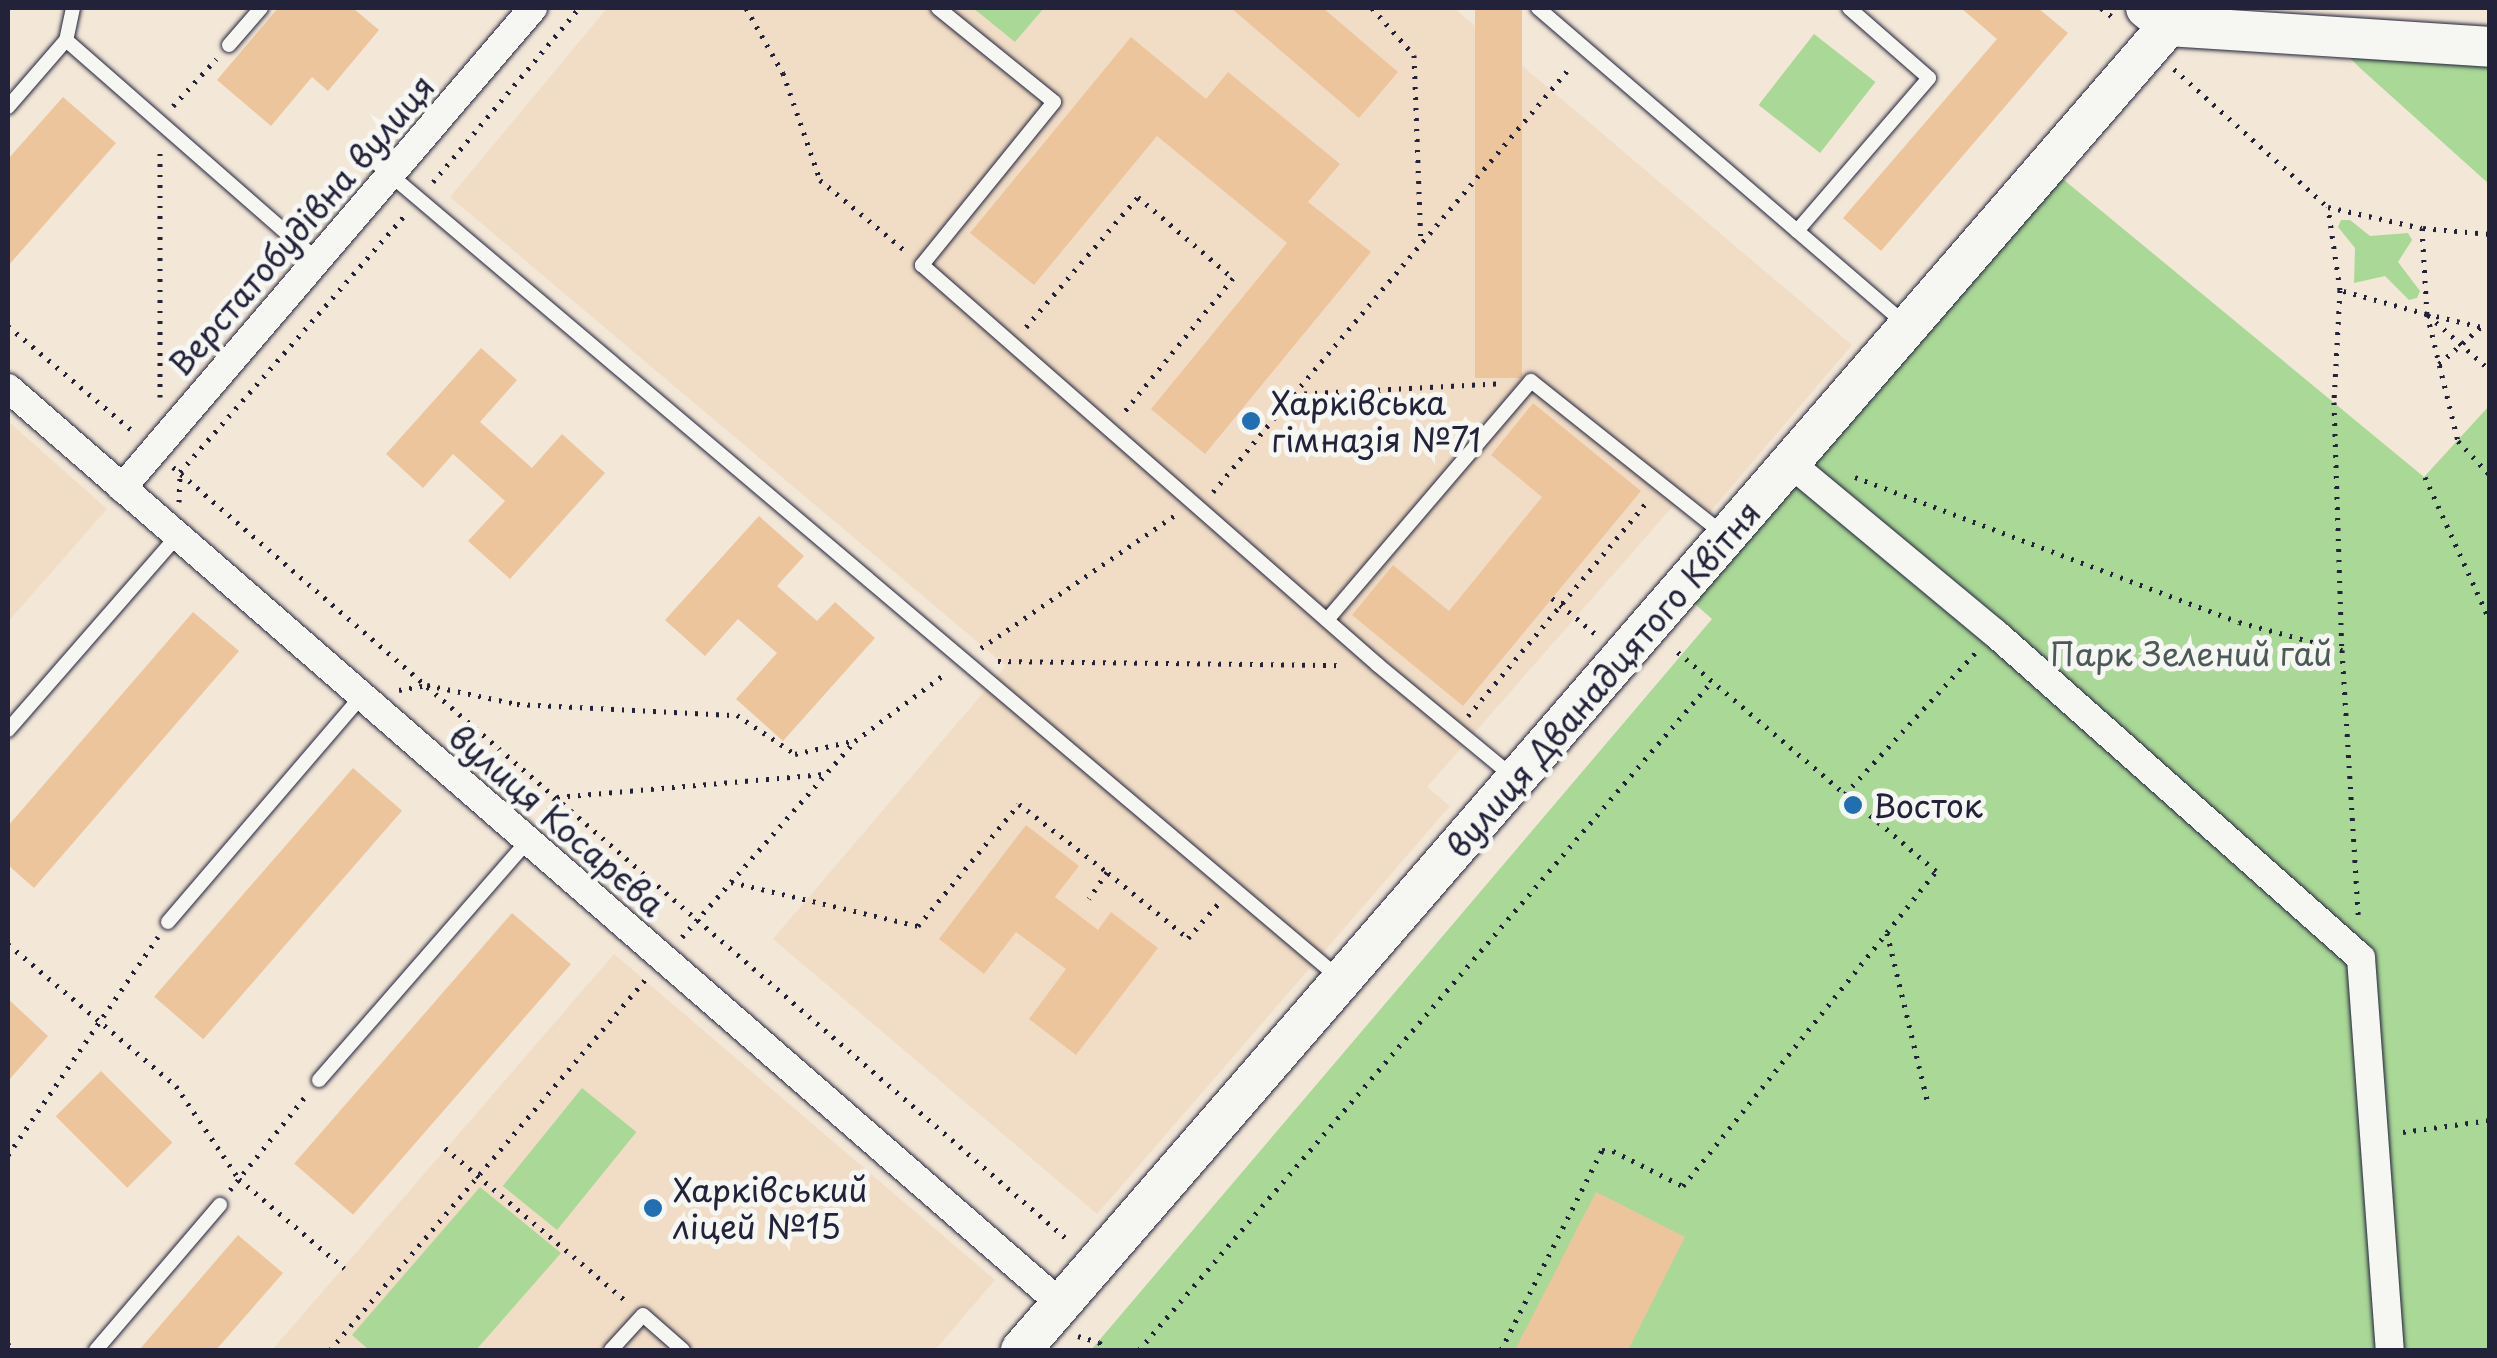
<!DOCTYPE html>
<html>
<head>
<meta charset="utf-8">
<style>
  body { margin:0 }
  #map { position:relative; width:2497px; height:1358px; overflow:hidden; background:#f3e7d8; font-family:"Playpen Sans",sans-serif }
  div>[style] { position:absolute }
  .built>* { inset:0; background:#f1ddc6 }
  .green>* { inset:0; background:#aad897; transform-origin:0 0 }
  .building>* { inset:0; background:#edc59d; transform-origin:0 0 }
  .path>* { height:5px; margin-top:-2.5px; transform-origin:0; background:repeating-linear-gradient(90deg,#22223b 0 2.5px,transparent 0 10.5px) }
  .roads { filter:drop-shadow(0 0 2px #22223b) drop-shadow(0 0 2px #22223b) }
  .lane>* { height:14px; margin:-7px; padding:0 7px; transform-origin:7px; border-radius:7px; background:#f6f6f2 }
  .street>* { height:28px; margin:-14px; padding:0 14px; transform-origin:14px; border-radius:14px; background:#f6f6f2 }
  .secondary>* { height:40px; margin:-20px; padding:0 20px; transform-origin:20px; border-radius:20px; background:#f6f6f2 }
  .dots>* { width:28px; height:28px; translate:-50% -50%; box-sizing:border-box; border:5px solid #f6f6f2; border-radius:50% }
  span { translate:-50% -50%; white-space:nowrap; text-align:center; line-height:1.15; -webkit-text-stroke:10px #f6f6f2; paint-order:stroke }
  .street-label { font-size:32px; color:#22223b }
  .poi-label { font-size:32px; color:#22223b }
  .left { translate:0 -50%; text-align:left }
  .park-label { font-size:32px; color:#4b5957 }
  .frame { position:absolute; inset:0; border:10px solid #22223b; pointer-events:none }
</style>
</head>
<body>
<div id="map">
  <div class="built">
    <div style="clip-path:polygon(607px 8px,1454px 8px,1852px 345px,1705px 518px,1681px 497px,1427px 787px,1450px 806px,1097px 1214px,773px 939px,1006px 666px,450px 197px)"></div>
    <div style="clip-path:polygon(8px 421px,107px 509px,8px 622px)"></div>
    <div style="clip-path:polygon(614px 954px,995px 1280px,935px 1350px,272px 1350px)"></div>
  </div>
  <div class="green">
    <div style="clip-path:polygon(973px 8px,1044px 8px,1015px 42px)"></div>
    <div style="left:1814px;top:34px;width:78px;height:90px;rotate:38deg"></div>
    <div style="clip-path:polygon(2348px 56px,2489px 61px,2489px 184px,2360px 68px)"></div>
    <div style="clip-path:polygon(2047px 166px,2424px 477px,2489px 406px,2489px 1350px,1091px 1350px,1712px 619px,1678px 589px)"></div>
    <div style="clip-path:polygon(2341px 220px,2350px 220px,2370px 236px,2408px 233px,2412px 240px,2398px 262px,2420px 291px,2417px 298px,2409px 300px,2385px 276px,2354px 283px,2355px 248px,2338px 227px)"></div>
    <div style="left:582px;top:1088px;width:70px;height:126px;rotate:39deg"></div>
    <div style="clip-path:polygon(480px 1187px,561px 1253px,476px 1350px,369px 1350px,352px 1335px)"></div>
  </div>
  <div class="building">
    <div style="clip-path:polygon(278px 8px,353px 8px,379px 30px,328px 91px,312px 77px,271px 126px,217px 80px)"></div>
    <div style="clip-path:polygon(1231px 8px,1323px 8px,1398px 72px,1359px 118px)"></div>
    <div style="left:1475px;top:8px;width:47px;height:370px"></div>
    <div style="clip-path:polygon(1961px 8px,2038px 8px,2068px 33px,1881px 251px,1843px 218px,1997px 39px)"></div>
    <div style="clip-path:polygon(1131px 37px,1206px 99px,1228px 72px,1340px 164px,1308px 202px,1371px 252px,1205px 454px,1151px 409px,1287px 243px,1157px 136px,1034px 285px,970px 233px)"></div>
    <div style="clip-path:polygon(63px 97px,116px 143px,8px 266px,8px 159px)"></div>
    <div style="clip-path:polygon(481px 348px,517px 380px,480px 422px,532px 468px,562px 434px,605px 473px,510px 579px,468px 541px,505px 501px,453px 454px,423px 488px,386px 454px)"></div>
    <div style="clip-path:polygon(1533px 403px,1641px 491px,1463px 706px,1352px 615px,1393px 565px,1449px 611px,1542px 497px,1491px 455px)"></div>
    <div style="clip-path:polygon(759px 516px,804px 556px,777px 586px,817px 621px,835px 602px,875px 638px,783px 741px,736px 699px,777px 653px,738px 619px,705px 656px,665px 620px)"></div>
    <div style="clip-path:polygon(193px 612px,239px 651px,34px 888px,8px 865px,8px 826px)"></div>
    <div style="left:353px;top:768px;width:65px;height:303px;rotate:41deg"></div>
    <div style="clip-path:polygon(1026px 825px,1079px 866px,1055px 897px,1098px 930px,1111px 912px,1158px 948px,1076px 1055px,1029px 1019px,1066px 969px,1016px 932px,984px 974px,939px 939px)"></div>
    <div style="left:512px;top:913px;width:78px;height:332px;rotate:41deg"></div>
    <div style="clip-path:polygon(8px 999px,48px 1036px,8px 1081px)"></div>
    <div style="left:101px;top:1071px;width:101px;height:64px;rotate:45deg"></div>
    <div style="clip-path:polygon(1596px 1192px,1685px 1237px,1628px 1350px,1515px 1350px)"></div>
    <div style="clip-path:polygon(238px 1235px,283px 1273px,216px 1350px,139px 1350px)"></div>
  </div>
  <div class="path">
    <div style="left:746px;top:8px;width:75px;rotate:60.4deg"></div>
    <div style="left:783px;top:73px;width:113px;rotate:70.9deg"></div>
    <div style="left:820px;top:180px;width:114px;rotate:39.7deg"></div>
    <div style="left:1372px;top:8px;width:63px;rotate:48.2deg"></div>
    <div style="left:1414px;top:55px;width:188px;rotate:87.9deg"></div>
    <div style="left:2101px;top:8px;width:16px;rotate:38deg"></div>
    <div style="left:2174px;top:69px;width:207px;rotate:41.9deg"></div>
    <div style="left:173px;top:106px;width:64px;rotate:-47.5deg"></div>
    <div style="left:160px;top:153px;width:244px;rotate:90deg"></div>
    <div style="left:433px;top:182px;width:227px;rotate:-50deg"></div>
    <div style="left:2423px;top:228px;width:67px;rotate:5.1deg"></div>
    <div style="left:2340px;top:290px;width:112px;rotate:93.1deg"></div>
    <div style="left:2334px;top:402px;width:248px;rotate:88.2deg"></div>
    <div style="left:2342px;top:650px;width:265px;rotate:86.5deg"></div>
    <div style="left:2428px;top:315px;width:83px;rotate:41.6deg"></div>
    <div style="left:8px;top:326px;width:166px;rotate:40.1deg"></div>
    <div style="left:1026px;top:327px;width:172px;rotate:-49.3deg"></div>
    <div style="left:1138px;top:197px;width:125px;rotate:40.5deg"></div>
    <div style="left:1233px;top:278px;width:173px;rotate:129.1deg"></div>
    <div style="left:2490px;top:329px;width:65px;rotate:-166.6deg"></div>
    <div style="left:2427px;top:314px;width:90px;rotate:-164.6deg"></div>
    <div style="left:2340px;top:290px;width:84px;rotate:-98.2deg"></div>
    <div style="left:2328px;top:207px;width:96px;rotate:12.6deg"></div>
    <div style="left:2422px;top:228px;width:86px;rotate:86.7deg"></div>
    <div style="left:2427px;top:314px;width:131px;rotate:76.3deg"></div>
    <div style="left:2458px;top:441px;width:47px;rotate:46.7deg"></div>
    <div style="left:2439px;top:364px;width:56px;rotate:-41.4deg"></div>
    <div style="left:1294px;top:394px;width:429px;rotate:-49.8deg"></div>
    <div style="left:173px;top:467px;width:1184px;rotate:40.82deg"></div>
    <div style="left:1855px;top:477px;width:410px;rotate:20.7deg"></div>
    <div style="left:2239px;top:622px;width:107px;rotate:15.2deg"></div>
    <div style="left:2425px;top:477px;width:158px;rotate:65.7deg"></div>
    <div style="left:1213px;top:492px;width:127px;rotate:-50.4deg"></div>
    <div style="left:1294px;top:394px;width:207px;rotate:-3deg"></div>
    <div style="left:179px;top:502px;width:30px;rotate:-88deg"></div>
    <div style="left:180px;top:472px;width:344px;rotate:-48.8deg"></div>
    <div style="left:1552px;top:598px;width:60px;rotate:39.6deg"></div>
    <div style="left:981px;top:648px;width:234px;rotate:-34.4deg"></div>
    <div style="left:998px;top:661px;width:344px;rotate:0.7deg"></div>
    <div style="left:399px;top:690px;width:28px;rotate:-10deg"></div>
    <div style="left:427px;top:685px;width:92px;rotate:11.9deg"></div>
    <div style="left:517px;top:704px;width:220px;rotate:2.9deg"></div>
    <div style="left:737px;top:715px;width:70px;rotate:33.9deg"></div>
    <div style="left:795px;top:754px;width:58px;rotate:-12.8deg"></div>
    <div style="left:1468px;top:716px;width:279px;rotate:-50.1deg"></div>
    <div style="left:1845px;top:794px;width:192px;rotate:-47.3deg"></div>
    <div style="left:542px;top:819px;width:27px;rotate:-56deg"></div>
    <div style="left:557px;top:797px;width:268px;rotate:-4.9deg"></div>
    <div style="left:1108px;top:873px;width:103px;rotate:39.1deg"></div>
    <div style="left:1188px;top:938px;width:45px;rotate:-48.6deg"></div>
    <div style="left:731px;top:882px;width:188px;rotate:-48.7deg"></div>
    <div style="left:855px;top:741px;width:114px;rotate:-36.8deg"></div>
    <div style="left:1887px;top:933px;width:176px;rotate:76.5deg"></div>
    <div style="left:682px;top:937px;width:74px;rotate:-48.3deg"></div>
    <div style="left:731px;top:882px;width:192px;rotate:13.2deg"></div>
    <div style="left:918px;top:926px;width:158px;rotate:-50.4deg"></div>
    <div style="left:1019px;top:804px;width:111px;rotate:37.7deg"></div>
    <div style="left:1107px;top:872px;width:32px;rotate:124deg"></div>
    <div style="left:8px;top:944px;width:220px;rotate:40.2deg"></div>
    <div style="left:176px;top:1086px;width:112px;rotate:55.9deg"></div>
    <div style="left:239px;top:1179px;width:138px;rotate:40.3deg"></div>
    <div style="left:2403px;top:1132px;width:88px;rotate:-7.9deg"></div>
    <div style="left:445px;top:1148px;width:236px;rotate:40.2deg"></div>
    <div style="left:8px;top:1155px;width:265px;rotate:-55.5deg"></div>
    <div style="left:230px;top:1190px;width:124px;rotate:-51.2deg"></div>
    <div style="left:1078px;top:1336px;width:22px;rotate:16deg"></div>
    <div style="left:1099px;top:1342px;width:11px;rotate:49deg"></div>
    <div style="left:8px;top:1343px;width:7px;rotate:74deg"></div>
    <div style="left:330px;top:1350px;width:487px;rotate:-49.6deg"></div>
    <div style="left:1139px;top:1350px;width:881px;rotate:-49.42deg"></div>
    <div style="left:1501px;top:1350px;width:224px;rotate:-63.2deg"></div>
    <div style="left:1602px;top:1150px;width:11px;rotate:5deg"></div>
    <div style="left:1613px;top:1151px;width:78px;rotate:26.6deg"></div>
    <div style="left:1683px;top:1186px;width:404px;rotate:-51.2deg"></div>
    <div style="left:1936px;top:871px;width:345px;rotate:-139.7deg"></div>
  </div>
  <div class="roads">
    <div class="lane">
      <div style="left:73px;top:8px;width:33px;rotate:102deg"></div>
      <div style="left:66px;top:40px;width:334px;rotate:41.2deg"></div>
      <div style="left:938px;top:8px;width:149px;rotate:39deg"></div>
      <div style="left:1054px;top:102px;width:210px;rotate:129deg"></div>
      <div style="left:922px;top:265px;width:607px;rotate:41.26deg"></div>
      <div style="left:1378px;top:665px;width:174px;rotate:39.6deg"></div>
      <div style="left:1538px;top:8px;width:483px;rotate:40.7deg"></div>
      <div style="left:229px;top:45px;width:49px;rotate:-49.1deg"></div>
      <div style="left:8px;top:107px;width:89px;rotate:-49.1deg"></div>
      <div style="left:374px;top:161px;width:1264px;rotate:40.25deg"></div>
      <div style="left:1797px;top:231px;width:202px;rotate:-49.2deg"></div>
      <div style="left:1929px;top:78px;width:106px;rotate:-138.8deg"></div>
      <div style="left:1327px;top:620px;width:314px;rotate:-49.5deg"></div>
      <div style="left:1531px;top:381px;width:244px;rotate:38.5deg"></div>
      <div style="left:8px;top:730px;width:257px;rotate:-48.9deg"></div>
      <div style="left:168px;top:922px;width:298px;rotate:-49.4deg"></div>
      <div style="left:319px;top:1080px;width:318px;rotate:-48.9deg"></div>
      <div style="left:96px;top:1350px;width:191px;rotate:-49.5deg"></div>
      <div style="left:611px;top:1350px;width:47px;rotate:-47.6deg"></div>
      <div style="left:643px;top:1315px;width:53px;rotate:41.2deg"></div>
    </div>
    <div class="street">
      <div style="left:8px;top:388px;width:1396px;rotate:41.02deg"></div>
      <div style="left:1790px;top:463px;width:266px;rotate:39.7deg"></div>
      <div style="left:1995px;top:633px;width:489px;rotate:41.6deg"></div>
      <div style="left:2361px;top:958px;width:393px;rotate:85.8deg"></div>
      <div style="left:122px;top:488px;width:632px;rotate:-49.43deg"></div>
    </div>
    <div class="secondary">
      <div style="left:2146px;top:8px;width:28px;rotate:39deg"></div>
      <div style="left:2168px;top:26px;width:323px;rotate:3.7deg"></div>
      <div style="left:1021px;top:1350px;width:1776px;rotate:-49.09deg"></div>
    </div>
  </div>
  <div class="dots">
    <div style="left:1251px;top:421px;background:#1f6fb2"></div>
    <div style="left:1853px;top:805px;background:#1f6fb2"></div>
    <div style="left:653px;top:1208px;background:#1f6fb2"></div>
  </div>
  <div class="street-label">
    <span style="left:301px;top:225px;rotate:-49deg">Верстатобудівна вулиця</span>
    <span style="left:1603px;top:679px;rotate:-49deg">вулиця Дванадцятого Квітня</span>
    <span style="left:557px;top:820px;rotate:41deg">вулиця Косарєва</span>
  </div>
  <div class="poi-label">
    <span class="left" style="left:1271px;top:421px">Харківська<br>гімназія №71</span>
    <span class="left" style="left:1873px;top:805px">Восток</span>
    <span class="left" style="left:673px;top:1208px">Харківський<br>ліцей №15</span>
  </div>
  <div class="park-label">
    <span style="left:2191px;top:653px">Парк Зелений гай</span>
  </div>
  <div class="frame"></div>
</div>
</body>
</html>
